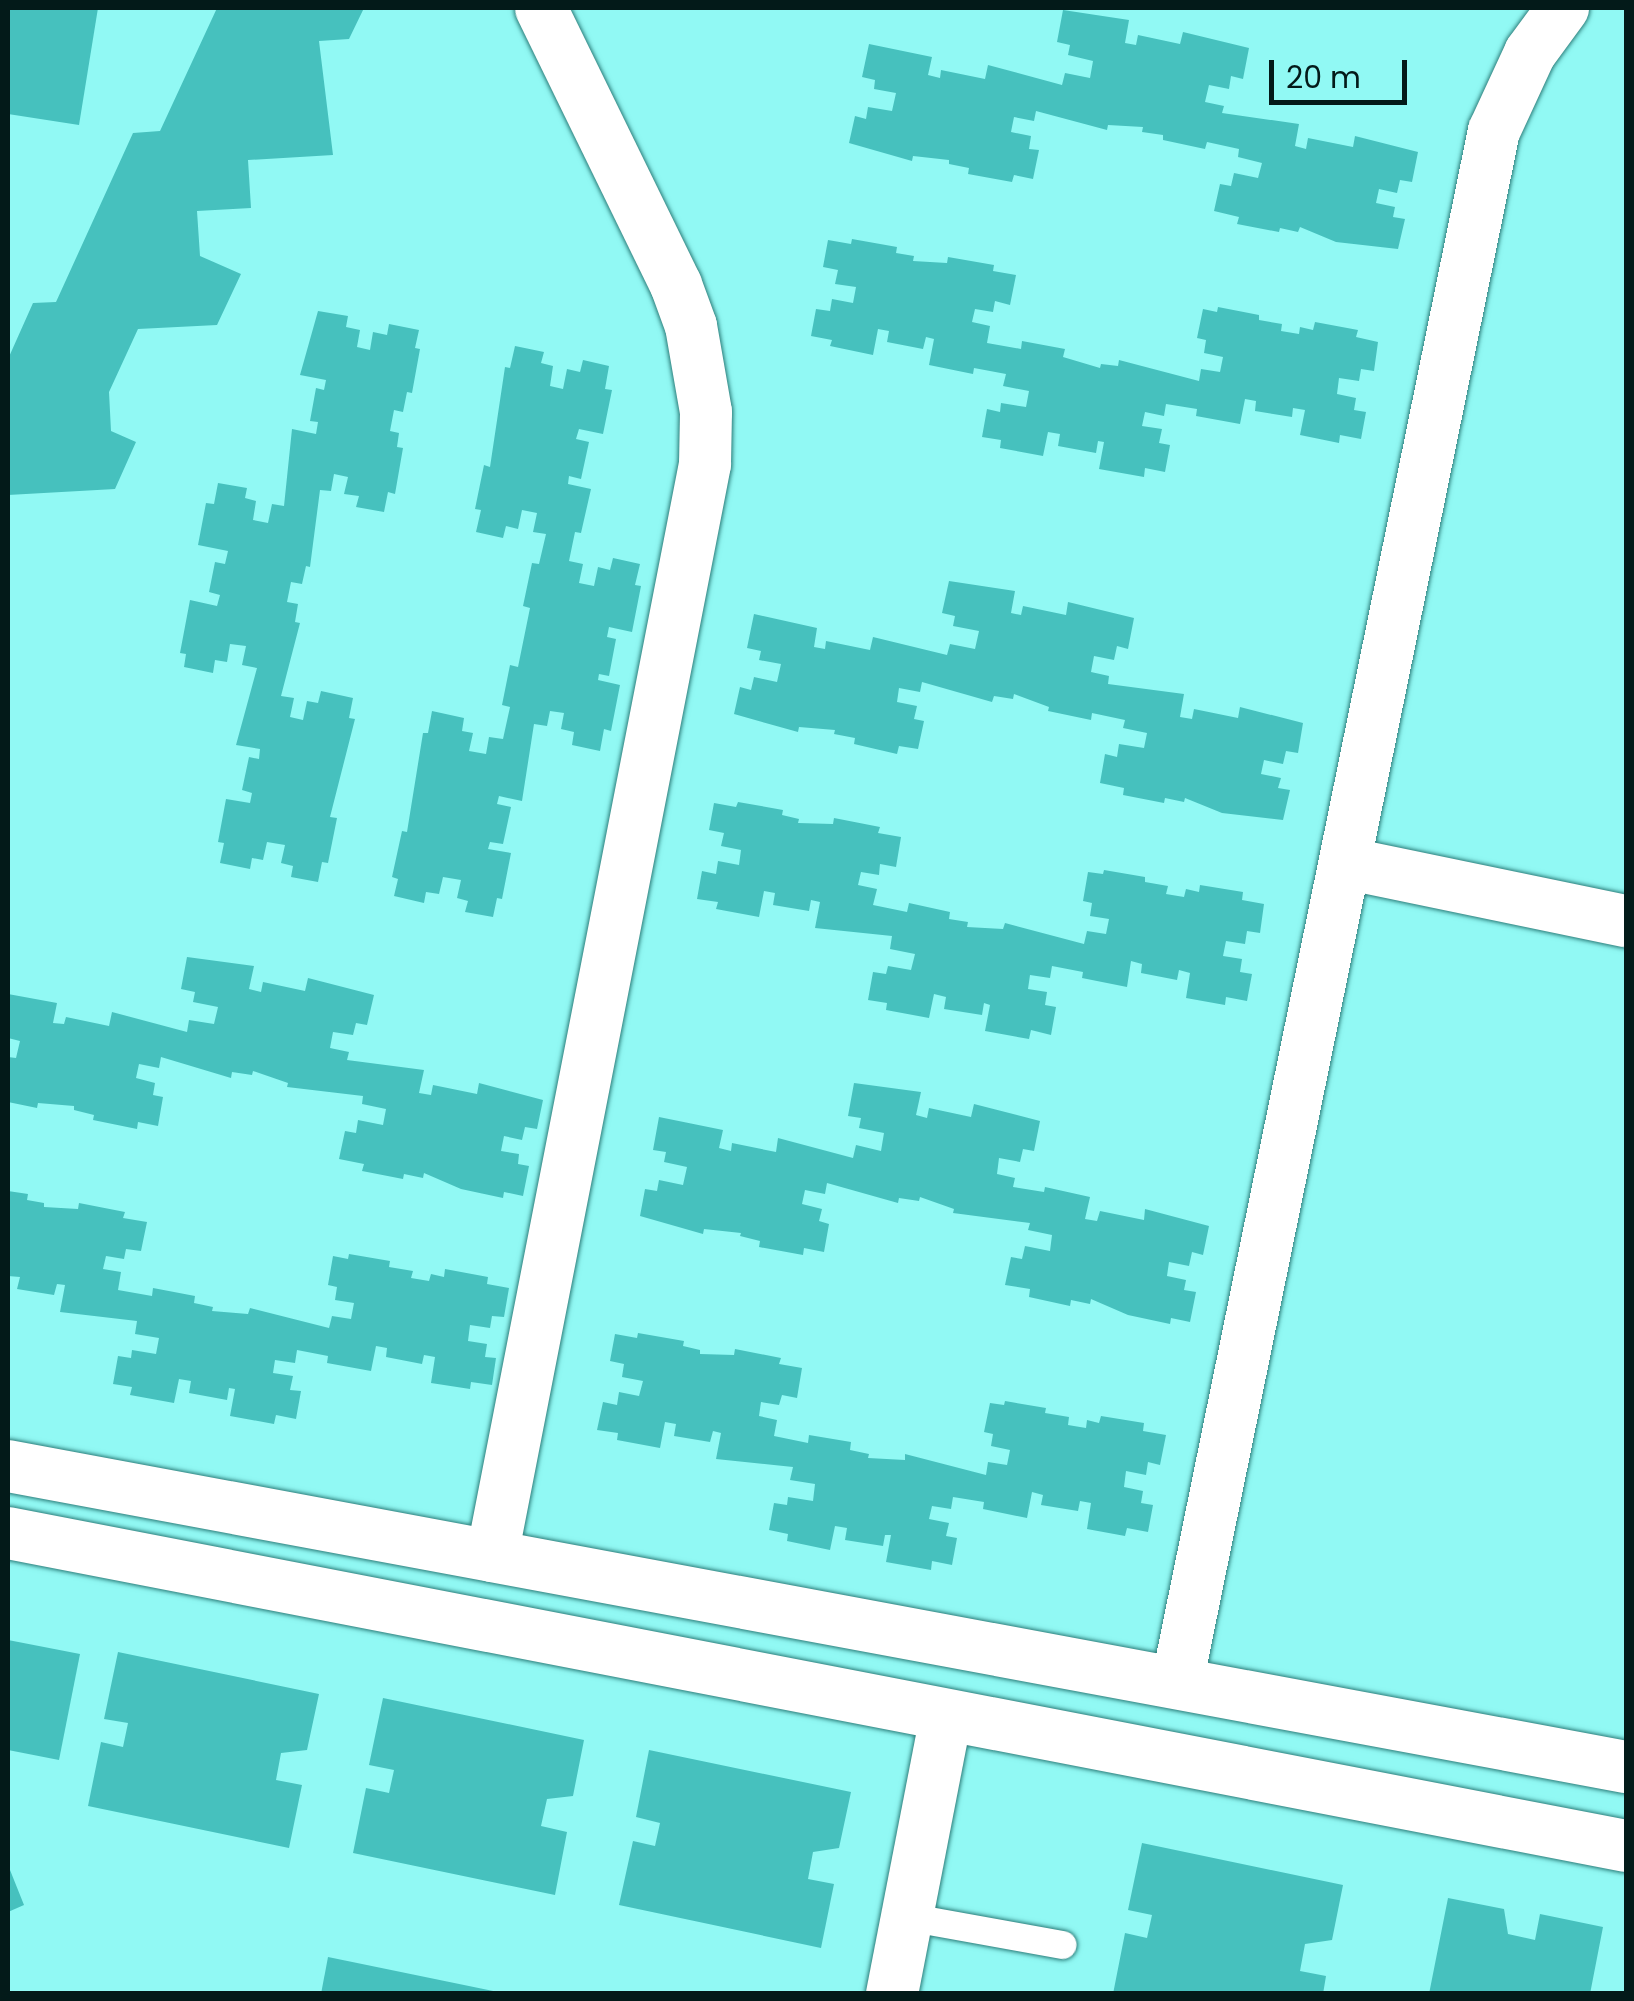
<!DOCTYPE html>
<html>
<head>
<meta charset="utf-8">
<style>
  body { margin:0 }
  #map { position:relative; width:1634px; height:2001px; overflow:hidden; background:#91f9f4; font-family:Poppins,sans-serif }
  div>[style] { position:absolute }
  .building>* { inset:0; background:#46c1be }
  .roads { filter:drop-shadow(0 0 2px #2d7e7b) drop-shadow(0 0 2px #2d7e7b) }
  .lane>* { height:28px; margin:-14px; padding:0 14px; transform-origin:14px; border-radius:14px; background:#fff }
  .street>* { height:52px; margin:-26px; padding:0 26px; transform-origin:26px; border-radius:26px; background:#fff }
  span { translate:-50% -50%; white-space:nowrap; text-align:center; line-height:1.15; -webkit-text-stroke:9px #91f9f4; paint-order:stroke }
  .frame { position:absolute; inset:0; border:10px solid #031a19; pointer-events:none }
  .scale { position:absolute; left:1269px; top:60px; width:138px; height:45px; box-sizing:border-box; border:5px solid #031a19; border-top:0; padding-left:12px; font-size:30px; line-height:35px; white-space:nowrap; color:#031a19; -webkit-text-stroke:8px #91f9f4; paint-order:stroke }
</style>
</head>
<body>
<div id="map">
  <div class="building">
    <div style="clip-path:polygon(8px 8px,98px 8px,79px 125px,8px 114px)"></div>
    <div style="clip-path:polygon(217px 8px,364px 8px,349px 39px,319px 41px,333px 155px,248px 160px,251px 208px,197px 211px,200px 256px,241px 274px,217px 325px,138px 329px,109px 392px,111px 431px,136px 442px,115px 489px,8px 495px,8px 359px,33px 303px,56px 302px,133px 133px,160px 131px)"></div>
    <div style="clip-path:polygon(1063px 10px,1129px 20px,1125px 43px,1136px 45px,1138px 35px,1180px 44px,1183px 32px,1249px 48px,1243px 79px,1231px 76px,1229px 89px,1209px 85px,1205px 102px,1224px 106px,1222px 113px,1299px 124px,1295px 146px,1306px 149px,1308px 138px,1353px 147px,1355px 136px,1418px 152px,1412px 182px,1400px 180px,1397px 193px,1379px 189px,1376px 203px,1395px 207px,1393px 217px,1405px 219px,1398px 249px,1336px 242px,1300px 227px,1298px 232px,1280px 228px,1279px 232px,1237px 224px,1239px 217px,1214px 211px,1220px 184px,1231px 186px,1234px 173px,1258px 178px,1262px 163px,1238px 157px,1239px 149px,1207px 142px,1205px 149px,1163px 140px,1163px 135px,1142px 132px,1143px 127px,1108px 125px,1107px 130px,1036px 111px,1034px 121px,1014px 117px,1011px 132px,1031px 136px,1029px 149px,1039px 150px,1033px 179px,1014px 175px,1012px 182px,968px 174px,969px 168px,949px 164px,949px 160px,913px 156px,912px 161px,849px 143px,855px 116px,866px 119px,868px 107px,892px 111px,896px 93px,874px 89px,875px 80px,862px 77px,869px 44px,932px 57px,928px 75px,940px 78px,941px 70px,985px 79px,988px 65px,1062px 85px,1065px 73px,1090px 78px,1093px 61px,1068px 55px,1070px 45px,1057px 42px)"></div>
    <div style="clip-path:polygon(852px 239px,897px 247px,896px 253px,914px 256px,913px 261px,947px 263px,948px 257px,994px 265px,993px 271px,1016px 275px,1010px 305px,995px 301px,993px 312px,975px 309px,972px 322px,990px 326px,987px 343px,1021px 349px,1022px 341px,1065px 349px,1063px 357px,1100px 368px,1101px 364px,1118px 366px,1119px 360px,1199px 381px,1201px 369px,1220px 372px,1223px 357px,1204px 353px,1206px 340px,1197px 338px,1203px 309px,1217px 312px,1218px 307px,1259px 315px,1259px 320px,1282px 324px,1281px 331px,1299px 334px,1300px 327px,1313px 330px,1315px 322px,1358px 330px,1356px 337px,1378px 342px,1374px 371px,1361px 369px,1359px 381px,1339px 378px,1337px 394px,1356px 398px,1354px 410px,1366px 412px,1361px 439px,1340px 435px,1339px 443px,1300px 435px,1305px 410px,1293px 408px,1292px 417px,1255px 411px,1256px 401px,1245px 399px,1240px 424px,1196px 416px,1197px 409px,1166px 404px,1164px 416px,1145px 412px,1142px 426px,1162px 429px,1159px 443px,1170px 445px,1165px 472px,1145px 468px,1144px 477px,1099px 469px,1104px 442px,1098px 441px,1096px 453px,1058px 446px,1060px 434px,1048px 432px,1043px 456px,1000px 448px,1001px 440px,982px 437px,987px 409px,1000px 412px,1001px 403px,1026px 407px,1029px 391px,1003px 386px,1006px 374px,974px 368px,973px 374px,929px 365px,934px 339px,926px 337px,923px 349px,887px 342px,889px 331px,878px 329px,873px 355px,830px 346px,832px 340px,811px 336px,816px 309px,830px 311px,832px 299px,853px 303px,856px 287px,835px 284px,838px 270px,823px 267px,828px 240px,851px 244px)"></div>
    <div style="clip-path:polygon(318px 311px,348px 316px,346px 327px,360px 330px,357px 347px,370px 350px,373px 332px,387px 335px,389px 324px,419px 330px,415px 348px,420px 349px,412px 393px,407px 392px,403px 412px,394px 410px,390px 431px,399px 433px,397px 447px,403px 448px,395px 494px,388px 492px,384px 512px,356px 507px,359px 496px,344px 494px,348px 477px,334px 474px,331px 491px,320px 490px,310px 567px,306px 566px,302px 584px,291px 582px,287px 602px,298px 604px,295px 622px,300px 623px,281px 696px,294px 698px,290px 717px,303px 720px,307px 701px,318px 703px,321px 691px,353px 698px,349px 718px,355px 719px,330px 817px,337px 818px,328px 863px,322px 862px,318px 882px,291px 877px,293px 866px,281px 863px,285px 845px,267px 842px,263px 860px,252px 858px,250px 869px,220px 863px,224px 843px,218px 842px,226px 799px,250px 803px,252px 793px,242px 790px,249px 757px,259px 759px,260px 749px,236px 745px,257px 668px,242px 665px,246px 646px,230px 644px,227px 662px,215px 660px,213px 673px,184px 667px,186px 654px,180px 653px,190px 600px,217px 606px,220px 595px,209px 592px,215px 562px,225px 564px,228px 551px,198px 545px,206px 503px,214px 504px,218px 483px,247px 488px,245px 498px,256px 501px,253px 520px,268px 523px,272px 504px,284px 506px,292px 429px,316px 434px,318px 422px,310px 421px,316px 388px,324px 390px,326px 380px,300px 375px)"></div>
    <div style="clip-path:polygon(515px 346px,544px 352px,541px 363px,553px 366px,550px 386px,563px 389px,567px 369px,580px 372px,583px 360px,609px 366px,605px 389px,612px 390px,603px 434px,579px 429px,576px 439px,589px 442px,581px 479px,569px 476px,568px 484px,591px 489px,581px 533px,575px 532px,569px 561px,583px 564px,579px 583px,594px 586px,598px 567px,610px 570px,613px 558px,640px 564px,635px 585px,641px 586px,632px 632px,609px 627px,607px 637px,616px 639px,609px 676px,599px 674px,598px 680px,620px 685px,611px 731px,604px 729px,600px 751px,572px 745px,574px 732px,561px 729px,564px 713px,550px 711px,547px 726px,534px 724px,522px 801px,499px 796px,497px 804px,511px 807px,503px 844px,490px 842px,488px 849px,511px 853px,502px 899px,497px 898px,493px 917px,465px 912px,468px 901px,457px 898px,461px 880px,443px 877px,439px 894px,426px 892px,424px 903px,394px 896px,398px 879px,392px 877px,402px 831px,407px 832px,423px 733px,428px 733px,432px 711px,464px 718px,462px 731px,473px 733px,469px 751px,486px 754px,489px 737px,503px 739px,510px 707px,502px 705px,510px 665px,518px 667px,530px 608px,523px 606px,532px 563px,539px 564px,546px 534px,533px 532px,537px 513px,522px 510px,518px 529px,506px 526px,503px 538px,476px 532px,481px 510px,475px 509px,484px 465px,490px 467px,505px 367px,510px 368px)"></div>
    <div style="clip-path:polygon(949px 581px,1015px 591px,1011px 613px,1021px 615px,1023px 606px,1066px 615px,1068px 602px,1134px 618px,1128px 649px,1117px 646px,1114px 660px,1094px 656px,1091px 672px,1109px 676px,1108px 684px,1184px 694px,1180px 717px,1192px 719px,1194px 709px,1238px 718px,1240px 707px,1303px 723px,1298px 753px,1286px 751px,1283px 764px,1264px 760px,1261px 774px,1281px 778px,1278px 788px,1290px 790px,1283px 820px,1222px 813px,1185px 798px,1184px 802px,1165px 798px,1164px 803px,1123px 795px,1124px 788px,1100px 783px,1105px 754px,1117px 757px,1119px 744px,1144px 748px,1147px 733px,1123px 728px,1125px 720px,1092px 713px,1091px 720px,1048px 711px,1049px 707px,1014px 694px,1013px 699px,994px 696px,992px 702px,922px 682px,920px 692px,899px 688px,897px 702px,917px 706px,914px 719px,924px 721px,918px 749px,899px 746px,897px 754px,854px 744px,855px 738px,834px 734px,835px 730px,799px 727px,798px 732px,734px 714px,740px 687px,751px 690px,754px 677px,777px 682px,781px 664px,759px 660px,761px 651px,747px 648px,754px 614px,817px 628px,814px 647px,825px 649px,826px 641px,870px 650px,873px 637px,947px 655px,950px 644px,975px 649px,979px 631px,953px 626px,955px 616px,942px 613px)"></div>
    <div style="clip-path:polygon(738px 802px,783px 810px,782px 815px,799px 819px,798px 823px,833px 824px,834px 818px,880px 827px,878px 833px,901px 837px,896px 867px,880px 864px,879px 875px,861px 872px,858px 885px,877px 889px,873px 905px,907px 912px,909px 903px,950px 912px,949px 919px,968px 922px,967px 927px,1003px 929px,1005px 923px,1084px 944px,1087px 931px,1106px 934px,1109px 919px,1090px 916px,1092px 903px,1083px 901px,1088px 872px,1103px 874px,1104px 870px,1145px 877px,1145px 882px,1168px 886px,1166px 894px,1184px 897px,1186px 889px,1199px 892px,1200px 885px,1243px 892px,1242px 900px,1264px 904px,1260px 933px,1247px 931px,1245px 944px,1226px 941px,1223px 956px,1242px 959px,1240px 972px,1252px 974px,1247px 1001px,1226px 997px,1225px 1005px,1186px 998px,1190px 973px,1179px 970px,1177px 980px,1141px 973px,1142px 964px,1131px 961px,1127px 987px,1082px 978px,1083px 972px,1052px 966px,1050px 978px,1030px 975px,1028px 989px,1047px 992px,1045px 1005px,1056px 1007px,1051px 1035px,1031px 1030px,1029px 1039px,985px 1031px,990px 1005px,984px 1003px,982px 1015px,944px 1009px,946px 997px,934px 994px,929px 1018px,886px 1010px,887px 1003px,868px 1000px,873px 972px,886px 974px,888px 966px,911px 970px,915px 954px,890px 949px,892px 936px,815px 928px,820px 902px,811px 900px,809px 911px,773px 905px,775px 893px,764px 891px,759px 917px,716px 909px,718px 902px,697px 899px,702px 871px,716px 874px,718px 861px,739px 865px,741px 850px,721px 846px,724px 833px,709px 830px,714px 803px,736px 807px)"></div>
    <div style="clip-path:polygon(187px 957px,254px 966px,249px 989px,261px 992px,263px 982px,305px 991px,308px 978px,374px 995px,367px 1025px,356px 1023px,353px 1035px,333px 1032px,330px 1048px,349px 1052px,347px 1060px,424px 1070px,419px 1093px,431px 1095px,433px 1085px,477px 1094px,479px 1083px,543px 1100px,537px 1129px,525px 1127px,522px 1140px,504px 1136px,501px 1151px,519px 1154px,518px 1164px,529px 1166px,523px 1196px,504px 1192px,503px 1198px,461px 1189px,424px 1173px,423px 1178px,404px 1174px,403px 1179px,362px 1171px,364px 1164px,339px 1159px,345px 1131px,356px 1133px,358px 1120px,383px 1125px,386px 1109px,362px 1104px,363px 1096px,287px 1087px,288px 1083px,253px 1071px,252px 1075px,232px 1072px,231px 1078px,161px 1057px,159px 1068px,139px 1064px,136px 1078px,155px 1083px,153px 1095px,163px 1097px,158px 1126px,138px 1122px,137px 1129px,93px 1120px,94px 1115px,74px 1110px,74px 1106px,38px 1103px,37px 1108px,8px 1102px,8px 1057px,16px 1058px,20px 1041px,8px 1038px,8px 994px,57px 1003px,53px 1023px,64px 1024px,66px 1017px,109px 1026px,112px 1012px,187px 1032px,189px 1020px,214px 1024px,218px 1007px,193px 1002px,195px 992px,181px 989px)"></div>
    <div style="clip-path:polygon(854px 1083px,921px 1092px,916px 1115px,927px 1118px,929px 1108px,971px 1117px,974px 1104px,1040px 1121px,1034px 1151px,1023px 1149px,1020px 1162px,999px 1158px,997px 1174px,1015px 1178px,1013px 1187px,1044px 1192px,1045px 1187px,1090px 1197px,1085px 1219px,1097px 1221px,1100px 1211px,1144px 1220px,1145px 1209px,1209px 1226px,1203px 1255px,1192px 1252px,1189px 1266px,1169px 1262px,1167px 1276px,1186px 1280px,1184px 1290px,1196px 1292px,1190px 1322px,1171px 1318px,1170px 1324px,1128px 1315px,1091px 1299px,1090px 1304px,1071px 1300px,1070px 1306px,1029px 1297px,1030px 1289px,1005px 1285px,1011px 1257px,1022px 1259px,1025px 1246px,1050px 1251px,1052px 1235px,1028px 1230px,1030px 1223px,953px 1213px,954px 1209px,920px 1197px,919px 1201px,899px 1198px,898px 1203px,827px 1183px,825px 1194px,805px 1190px,802px 1204px,822px 1209px,819px 1221px,829px 1224px,824px 1252px,804px 1248px,803px 1255px,759px 1247px,760px 1241px,740px 1236px,741px 1233px,704px 1229px,703px 1234px,640px 1216px,645px 1189px,657px 1191px,659px 1180px,683px 1185px,687px 1167px,664px 1162px,666px 1152px,653px 1150px,659px 1117px,723px 1130px,719px 1148px,731px 1151px,732px 1143px,776px 1152px,778px 1138px,853px 1158px,856px 1145px,881px 1151px,884px 1133px,859px 1128px,861px 1118px,848px 1116px)"></div>
    <div style="clip-path:polygon(8px 1191px,28px 1194px,27px 1200px,44px 1203px,44px 1207px,78px 1209px,79px 1203px,125px 1212px,123px 1218px,147px 1222px,141px 1251px,126px 1249px,124px 1259px,106px 1256px,103px 1269px,121px 1272px,118px 1290px,152px 1296px,153px 1288px,195px 1296px,194px 1303px,213px 1307px,212px 1311px,248px 1314px,250px 1308px,329px 1328px,332px 1316px,351px 1319px,354px 1303px,335px 1300px,337px 1287px,328px 1285px,333px 1256px,348px 1259px,349px 1254px,390px 1261px,389px 1267px,413px 1271px,411px 1278px,429px 1281px,431px 1274px,444px 1277px,445px 1269px,488px 1277px,487px 1284px,509px 1288px,504px 1317px,492px 1316px,490px 1328px,470px 1325px,468px 1341px,487px 1344px,485px 1357px,496px 1358px,492px 1385px,471px 1382px,470px 1389px,431px 1383px,435px 1357px,424px 1355px,422px 1364px,386px 1357px,387px 1348px,376px 1346px,371px 1371px,327px 1363px,328px 1356px,297px 1350px,295px 1363px,275px 1360px,273px 1373px,293px 1376px,290px 1390px,301px 1391px,296px 1419px,276px 1415px,274px 1424px,230px 1416px,235px 1389px,229px 1388px,227px 1400px,189px 1393px,191px 1381px,179px 1379px,174px 1403px,130px 1395px,132px 1387px,113px 1384px,118px 1356px,131px 1358px,132px 1350px,156px 1354px,159px 1338px,135px 1334px,137px 1321px,60px 1312px,65px 1285px,57px 1284px,54px 1295px,17px 1289px,20px 1277px,8px 1276px)"></div>
    <div style="clip-path:polygon(638px 1333px,684px 1341px,683px 1346px,700px 1350px,700px 1354px,734px 1355px,735px 1349px,781px 1358px,779px 1364px,802px 1368px,797px 1398px,782px 1395px,779px 1405px,761px 1402px,759px 1416px,777px 1420px,774px 1436px,808px 1443px,809px 1435px,851px 1442px,850px 1450px,869px 1454px,868px 1458px,905px 1460px,905px 1454px,986px 1475px,988px 1462px,1007px 1465px,1010px 1450px,991px 1446px,993px 1434px,984px 1432px,990px 1403px,1004px 1405px,1005px 1401px,1046px 1408px,1045px 1413px,1069px 1417px,1068px 1425px,1086px 1428px,1087px 1420px,1099px 1423px,1101px 1416px,1144px 1423px,1143px 1431px,1166px 1435px,1160px 1465px,1148px 1462px,1146px 1475px,1126px 1471px,1124px 1487px,1143px 1491px,1141px 1503px,1153px 1505px,1148px 1532px,1127px 1528px,1125px 1536px,1087px 1529px,1091px 1503px,1080px 1501px,1078px 1511px,1041px 1505px,1043px 1495px,1032px 1492px,1027px 1518px,983px 1509px,984px 1502px,953px 1497px,951px 1509px,932px 1506px,929px 1519px,949px 1523px,946px 1536px,957px 1538px,952px 1565px,932px 1561px,931px 1570px,886px 1562px,891px 1535px,885px 1535px,883px 1546px,845px 1540px,847px 1528px,835px 1526px,830px 1550px,787px 1541px,788px 1534px,769px 1530px,774px 1503px,787px 1505px,788px 1497px,813px 1501px,815px 1484px,790px 1480px,793px 1467px,716px 1459px,721px 1433px,713px 1431px,710px 1442px,674px 1436px,676px 1424px,665px 1422px,660px 1448px,617px 1440px,618px 1433px,597px 1430px,603px 1402px,617px 1405px,619px 1392px,639px 1396px,643px 1381px,622px 1377px,624px 1364px,610px 1361px,615px 1334px,637px 1338px)"></div>
    <div style="clip-path:polygon(8px 1640px,80px 1654px,59px 1760px,8px 1750px)"></div>
    <div style="clip-path:polygon(118px 1652px,319px 1694px,307px 1750px,281px 1753px,276px 1780px,302px 1785px,289px 1848px,88px 1806px,101px 1742px,123px 1747px,128px 1723px,104px 1719px)"></div>
    <div style="clip-path:polygon(383px 1698px,584px 1740px,573px 1796px,547px 1799px,541px 1826px,567px 1832px,555px 1895px,353px 1853px,366px 1788px,389px 1793px,394px 1770px,369px 1765px)"></div>
    <div style="clip-path:polygon(649px 1750px,851px 1792px,839px 1848px,813px 1852px,808px 1879px,834px 1884px,821px 1948px,619px 1905px,633px 1841px,655px 1846px,660px 1823px,636px 1817px)"></div>
    <div style="clip-path:polygon(1142px 1843px,1343px 1885px,1332px 1940px,1305px 1944px,1300px 1971px,1326px 1976px,1323px 1994px,1113px 1994px,1125px 1933px,1147px 1938px,1152px 1915px,1128px 1910px)"></div>
    <div style="clip-path:polygon(8px 1865px,24px 1905px,8px 1912px)"></div>
    <div style="clip-path:polygon(1448px 1898px,1504px 1909px,1508px 1934px,1535px 1940px,1540px 1914px,1603px 1927px,1590px 1994px,1429px 1994px)"></div>
    <div style="clip-path:polygon(328px 1957px,498px 1992px,498px 1994px,321px 1994px)"></div>
  </div>
  <div class="roads">
    <div class="lane">
      <div style="left:907px;top:1917px;width:158px;rotate:10.2deg"></div>
    </div>
    <div class="street">
      <div style="left:1345px;top:863px;width:287px;rotate:11.7deg"></div>
      <div style="left:8px;top:1466px;width:1646px;rotate:10.54deg"></div>
      <div style="left:8px;top:1533px;width:1648px;rotate:10.95deg"></div>
      <div style="left:492px;top:1556px;width:1113px;rotate:-78.96deg"></div>
      <div style="left:705px;top:464px;width:52px;rotate:-88.9deg"></div>
      <div style="left:706px;top:412px;width:87px;rotate:-99.9deg"></div>
      <div style="left:691px;top:326px;width:44px;rotate:-110.1deg"></div>
      <div style="left:676px;top:285px;width:308px;rotate:-116deg"></div>
      <div style="left:1177px;top:1683px;width:1584px;rotate:-78.46deg"></div>
      <div style="left:1494px;top:131px;width:86px;rotate:-65.2deg"></div>
      <div style="left:1530px;top:53px;width:56px;rotate:-53.7deg"></div>
      <div style="left:892px;top:1994px;width:282px;rotate:-79deg"></div>
    </div>
  </div>
  <div class="frame"></div>
  <div class="scale">20 m</div>
</div>
</body>
</html>
